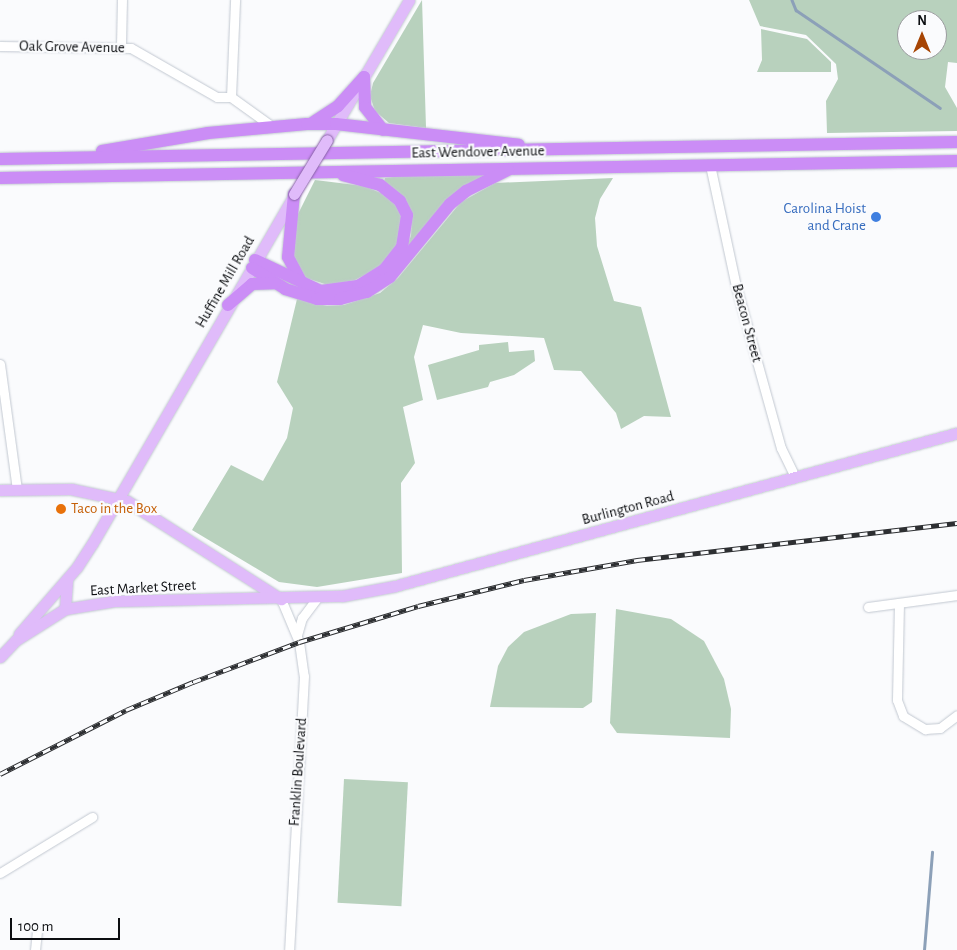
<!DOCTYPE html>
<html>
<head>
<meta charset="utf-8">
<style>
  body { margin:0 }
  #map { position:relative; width:957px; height:950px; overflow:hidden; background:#fafbfd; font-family:"Alegreya Sans",sans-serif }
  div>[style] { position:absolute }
  .green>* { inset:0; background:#b8d1bd; transform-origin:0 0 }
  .stream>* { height:2.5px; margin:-1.25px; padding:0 1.25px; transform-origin:1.25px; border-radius:1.25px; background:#8ca0b8 }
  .roads { filter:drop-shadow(0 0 1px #c2c8d1) drop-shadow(0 0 1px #c2c8d1) }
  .minor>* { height:9px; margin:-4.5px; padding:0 4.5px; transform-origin:4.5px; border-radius:4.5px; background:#fff }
  .major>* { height:11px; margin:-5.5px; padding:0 5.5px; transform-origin:5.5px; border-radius:5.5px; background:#e0bbfa }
  .highway>* { height:12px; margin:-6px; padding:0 6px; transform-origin:6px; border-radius:6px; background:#cb8df6 }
  .rail>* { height:4.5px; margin-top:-2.25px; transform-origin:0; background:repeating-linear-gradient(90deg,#fafbfd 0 8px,#2d2f32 0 16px); box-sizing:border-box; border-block:1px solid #2d2f32 }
  .bridges { filter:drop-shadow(0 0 1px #8861a6) drop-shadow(0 0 1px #8861a6) }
  .major-bridge>* { height:11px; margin:-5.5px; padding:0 5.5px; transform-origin:5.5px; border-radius:5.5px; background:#e0bbfa }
  .dots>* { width:14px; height:14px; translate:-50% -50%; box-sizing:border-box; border:2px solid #fafbfd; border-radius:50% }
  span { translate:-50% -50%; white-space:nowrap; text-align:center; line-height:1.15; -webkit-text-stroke:4.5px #fafbfd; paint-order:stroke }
  .street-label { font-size:15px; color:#0c0e11 }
  .shop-label { font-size:15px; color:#366cbe }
  .right { translate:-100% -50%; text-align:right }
  .food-label { font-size:15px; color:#c56008 }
  .left { translate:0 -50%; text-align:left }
  .north { position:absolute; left:897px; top:10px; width:50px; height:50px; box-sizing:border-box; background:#fafbfd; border:1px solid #9b9c9f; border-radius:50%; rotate:0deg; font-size:14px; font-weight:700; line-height:20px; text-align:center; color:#0c0e11 }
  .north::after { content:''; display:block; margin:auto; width:18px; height:22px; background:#a74504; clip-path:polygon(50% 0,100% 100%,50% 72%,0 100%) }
  .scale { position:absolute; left:10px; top:918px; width:110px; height:22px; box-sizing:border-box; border:2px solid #0c0e11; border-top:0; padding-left:6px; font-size:15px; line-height:18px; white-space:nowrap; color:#0c0e11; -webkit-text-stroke:4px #fafbfd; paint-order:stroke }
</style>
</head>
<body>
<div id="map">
  <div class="green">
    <div style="clip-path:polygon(422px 0,426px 128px,389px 123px,375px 111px,370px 96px,373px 83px)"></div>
    <div style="clip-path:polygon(evenodd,749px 0,957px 0,957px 63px,948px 62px,945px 87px,957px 108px,957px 131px,827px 133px,826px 101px,838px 79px,836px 64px,806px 35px,760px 26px,749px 0,907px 20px,937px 20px,937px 50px,907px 50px,907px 20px)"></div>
    <div style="clip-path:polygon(761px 29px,807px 39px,831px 62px,831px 72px,757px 72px,762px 60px)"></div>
    <div style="clip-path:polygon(416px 174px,483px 174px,483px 177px,405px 250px,411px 236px,412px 216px,402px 196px,384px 182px,385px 178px)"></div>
    <div style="clip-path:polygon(613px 178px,600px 199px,595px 218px,597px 246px,614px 301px,641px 307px,671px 417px,644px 416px,621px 429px,616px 413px,581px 371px,554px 370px,544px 338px,461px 333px,423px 325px,414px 357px,423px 400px,403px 407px,415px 463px,401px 483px,402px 573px,317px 587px,279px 582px,192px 530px,231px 465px,263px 481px,287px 438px,293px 408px,277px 382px,297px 299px,327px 306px,344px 305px,380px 293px,398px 278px,461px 202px,495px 183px)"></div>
    <div style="clip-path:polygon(315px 180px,364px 186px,381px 193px,399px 208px,403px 227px,395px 248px,378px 268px,355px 280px,328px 285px,306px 278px,292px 255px,297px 216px)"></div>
    <div style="clip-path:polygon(508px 342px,509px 352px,534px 350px,535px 361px,514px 375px,490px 382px,488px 387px,437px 400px,428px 365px,479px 350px,479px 345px)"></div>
    <div style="clip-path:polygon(616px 609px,671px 619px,704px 641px,724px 679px,731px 709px,730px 738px,617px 733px,610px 723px)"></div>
    <div style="clip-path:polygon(596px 613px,592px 702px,583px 708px,490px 707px,498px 666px,508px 647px,524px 632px,571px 614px)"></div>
    <div style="left:344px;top:779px;width:64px;height:124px;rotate:3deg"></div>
  </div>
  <div class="stream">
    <div style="left:792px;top:0;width:11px;rotate:68deg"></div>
    <div style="left:796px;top:10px;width:174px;rotate:34.2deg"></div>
    <div style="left:924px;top:950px;width:98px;rotate:-85.3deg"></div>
  </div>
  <div class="roads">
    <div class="minor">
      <div style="left:0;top:46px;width:131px;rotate:0.9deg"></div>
      <div style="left:131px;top:48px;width:99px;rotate:29.7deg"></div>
      <div style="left:217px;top:97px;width:14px"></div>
      <div style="left:231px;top:97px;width:48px;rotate:35.7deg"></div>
      <div style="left:121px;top:46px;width:46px;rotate:-88.8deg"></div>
      <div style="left:231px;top:97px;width:97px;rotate:-87.6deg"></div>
      <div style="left:710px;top:165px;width:124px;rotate:77.9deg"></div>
      <div style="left:736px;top:286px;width:168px;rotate:74.5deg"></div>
      <div style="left:781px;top:448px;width:32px;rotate:64deg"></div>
      <div style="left:0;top:364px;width:127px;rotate:82.3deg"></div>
      <div style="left:281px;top:599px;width:47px;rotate:67.3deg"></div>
      <div style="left:299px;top:642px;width:34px;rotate:82deg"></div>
      <div style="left:304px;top:676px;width:274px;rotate:93.1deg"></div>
      <div style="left:899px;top:603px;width:97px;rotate:91.2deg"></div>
      <div style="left:897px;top:700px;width:17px;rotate:69deg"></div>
      <div style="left:903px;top:716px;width:26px;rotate:31deg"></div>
      <div style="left:925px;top:729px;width:15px;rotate:-4deg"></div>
      <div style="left:940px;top:728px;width:21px;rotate:-37deg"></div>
      <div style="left:868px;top:607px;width:90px;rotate:-7.7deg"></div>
      <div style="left:297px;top:635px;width:18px;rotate:-74deg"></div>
      <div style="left:302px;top:618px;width:25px;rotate:-53deg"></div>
      <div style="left:0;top:873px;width:108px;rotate:-31.3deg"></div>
      <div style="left:35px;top:950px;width:18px;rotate:-84deg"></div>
    </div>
    <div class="major">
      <div style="left:327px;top:140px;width:162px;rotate:-59.6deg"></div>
      <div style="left:0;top:490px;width:71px;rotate:-0.8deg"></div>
      <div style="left:71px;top:489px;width:57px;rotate:12.1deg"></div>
      <div style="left:127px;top:501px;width:183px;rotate:32.5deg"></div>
      <div style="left:65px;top:609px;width:30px;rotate:-86deg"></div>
      <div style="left:19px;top:634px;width:89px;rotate:-49.1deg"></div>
      <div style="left:77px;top:567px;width:27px;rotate:-57deg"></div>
      <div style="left:92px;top:544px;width:403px;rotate:-59.9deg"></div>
      <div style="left:0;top:657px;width:23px;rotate:-47deg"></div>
      <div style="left:16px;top:640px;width:58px;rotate:-32.3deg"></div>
      <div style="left:65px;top:609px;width:51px;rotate:-9.1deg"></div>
      <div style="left:115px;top:601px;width:227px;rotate:-1.3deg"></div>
      <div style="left:342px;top:596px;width:54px;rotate:-10.7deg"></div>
      <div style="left:395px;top:586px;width:582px;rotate:-15.23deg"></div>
    </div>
    <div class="highway">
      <div style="left:364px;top:77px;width:30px;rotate:88deg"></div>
      <div style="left:365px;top:107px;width:29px;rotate:52deg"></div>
      <div style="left:312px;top:123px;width:31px;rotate:-33deg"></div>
      <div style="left:338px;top:106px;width:39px;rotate:-48deg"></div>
      <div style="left:102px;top:151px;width:108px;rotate:-9.6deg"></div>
      <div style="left:208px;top:133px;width:99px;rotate:-5.2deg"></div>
      <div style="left:307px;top:124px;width:29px"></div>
      <div style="left:336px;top:124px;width:184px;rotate:6.5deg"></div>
      <div style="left:0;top:159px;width:957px;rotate:-1.02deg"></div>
      <div style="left:0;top:178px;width:957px;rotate:-1.02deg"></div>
      <div style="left:294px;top:194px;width:63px;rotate:95.4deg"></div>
      <div style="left:288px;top:257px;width:27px;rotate:62deg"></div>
      <div style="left:255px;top:260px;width:73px;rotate:25.2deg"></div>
      <div style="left:321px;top:291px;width:37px;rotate:-8deg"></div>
      <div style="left:358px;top:286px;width:31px;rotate:-32deg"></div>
      <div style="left:384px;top:270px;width:29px;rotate:-52deg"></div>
      <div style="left:402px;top:247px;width:32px;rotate:-81deg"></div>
      <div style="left:407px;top:215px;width:16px;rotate:-117deg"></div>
      <div style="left:400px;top:201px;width:26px;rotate:-141deg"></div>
      <div style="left:380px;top:185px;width:38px;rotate:-165deg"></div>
      <div style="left:252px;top:268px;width:39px;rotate:32deg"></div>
      <div style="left:285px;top:289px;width:34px;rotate:17deg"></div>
      <div style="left:317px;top:299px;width:23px"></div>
      <div style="left:340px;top:299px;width:28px;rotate:-15deg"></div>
      <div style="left:367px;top:292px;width:27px;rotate:-33deg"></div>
      <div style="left:390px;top:277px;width:94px;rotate:-50.6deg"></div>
      <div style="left:450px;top:204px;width:21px;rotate:-39deg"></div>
      <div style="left:466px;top:191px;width:47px;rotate:-26.6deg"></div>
      <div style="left:228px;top:305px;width:32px;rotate:-41deg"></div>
      <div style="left:252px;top:284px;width:23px;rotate:-2deg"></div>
    </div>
  </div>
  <div class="rail">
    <div style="left:0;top:774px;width:141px;rotate:-26.9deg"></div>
    <div style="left:126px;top:710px;width:73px;rotate:-22.7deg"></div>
    <div style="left:193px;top:682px;width:113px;rotate:-20.7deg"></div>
    <div style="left:299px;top:642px;width:124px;rotate:-16.8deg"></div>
    <div style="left:418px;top:606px;width:109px;rotate:-13.8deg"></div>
    <div style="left:524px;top:580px;width:115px;rotate:-10deg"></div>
    <div style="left:637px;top:560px;width:322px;rotate:-6.6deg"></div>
  </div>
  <div class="bridges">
    <div class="major-bridge">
      <div style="left:294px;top:194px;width:63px;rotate:-58.6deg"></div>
    </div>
  </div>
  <div class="dots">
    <div style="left:876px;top:217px;background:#3f7fe0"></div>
    <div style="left:61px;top:509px;background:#e8710a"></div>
  </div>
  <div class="street-label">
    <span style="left:72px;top:47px;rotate:1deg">Oak Grove Avenue</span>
    <span style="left:478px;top:152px;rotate:-1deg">East Wendover Avenue</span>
    <span style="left:225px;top:282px;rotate:-60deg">Huffine Mill Road</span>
    <span style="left:747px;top:323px;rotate:75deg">Beacon Street</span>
    <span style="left:628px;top:508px;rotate:-15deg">Burlington Road</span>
    <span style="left:143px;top:588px;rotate:-3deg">East Market Street</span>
    <span style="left:298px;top:772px;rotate:-86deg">Franklin Boulevard</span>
  </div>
  <div class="shop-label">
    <span class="right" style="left:866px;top:217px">Carolina Hoist<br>and Crane</span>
  </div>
  <div class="food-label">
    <span class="left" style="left:71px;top:509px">Taco in the Box</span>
  </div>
  <div class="north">N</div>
  <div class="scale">100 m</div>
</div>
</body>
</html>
